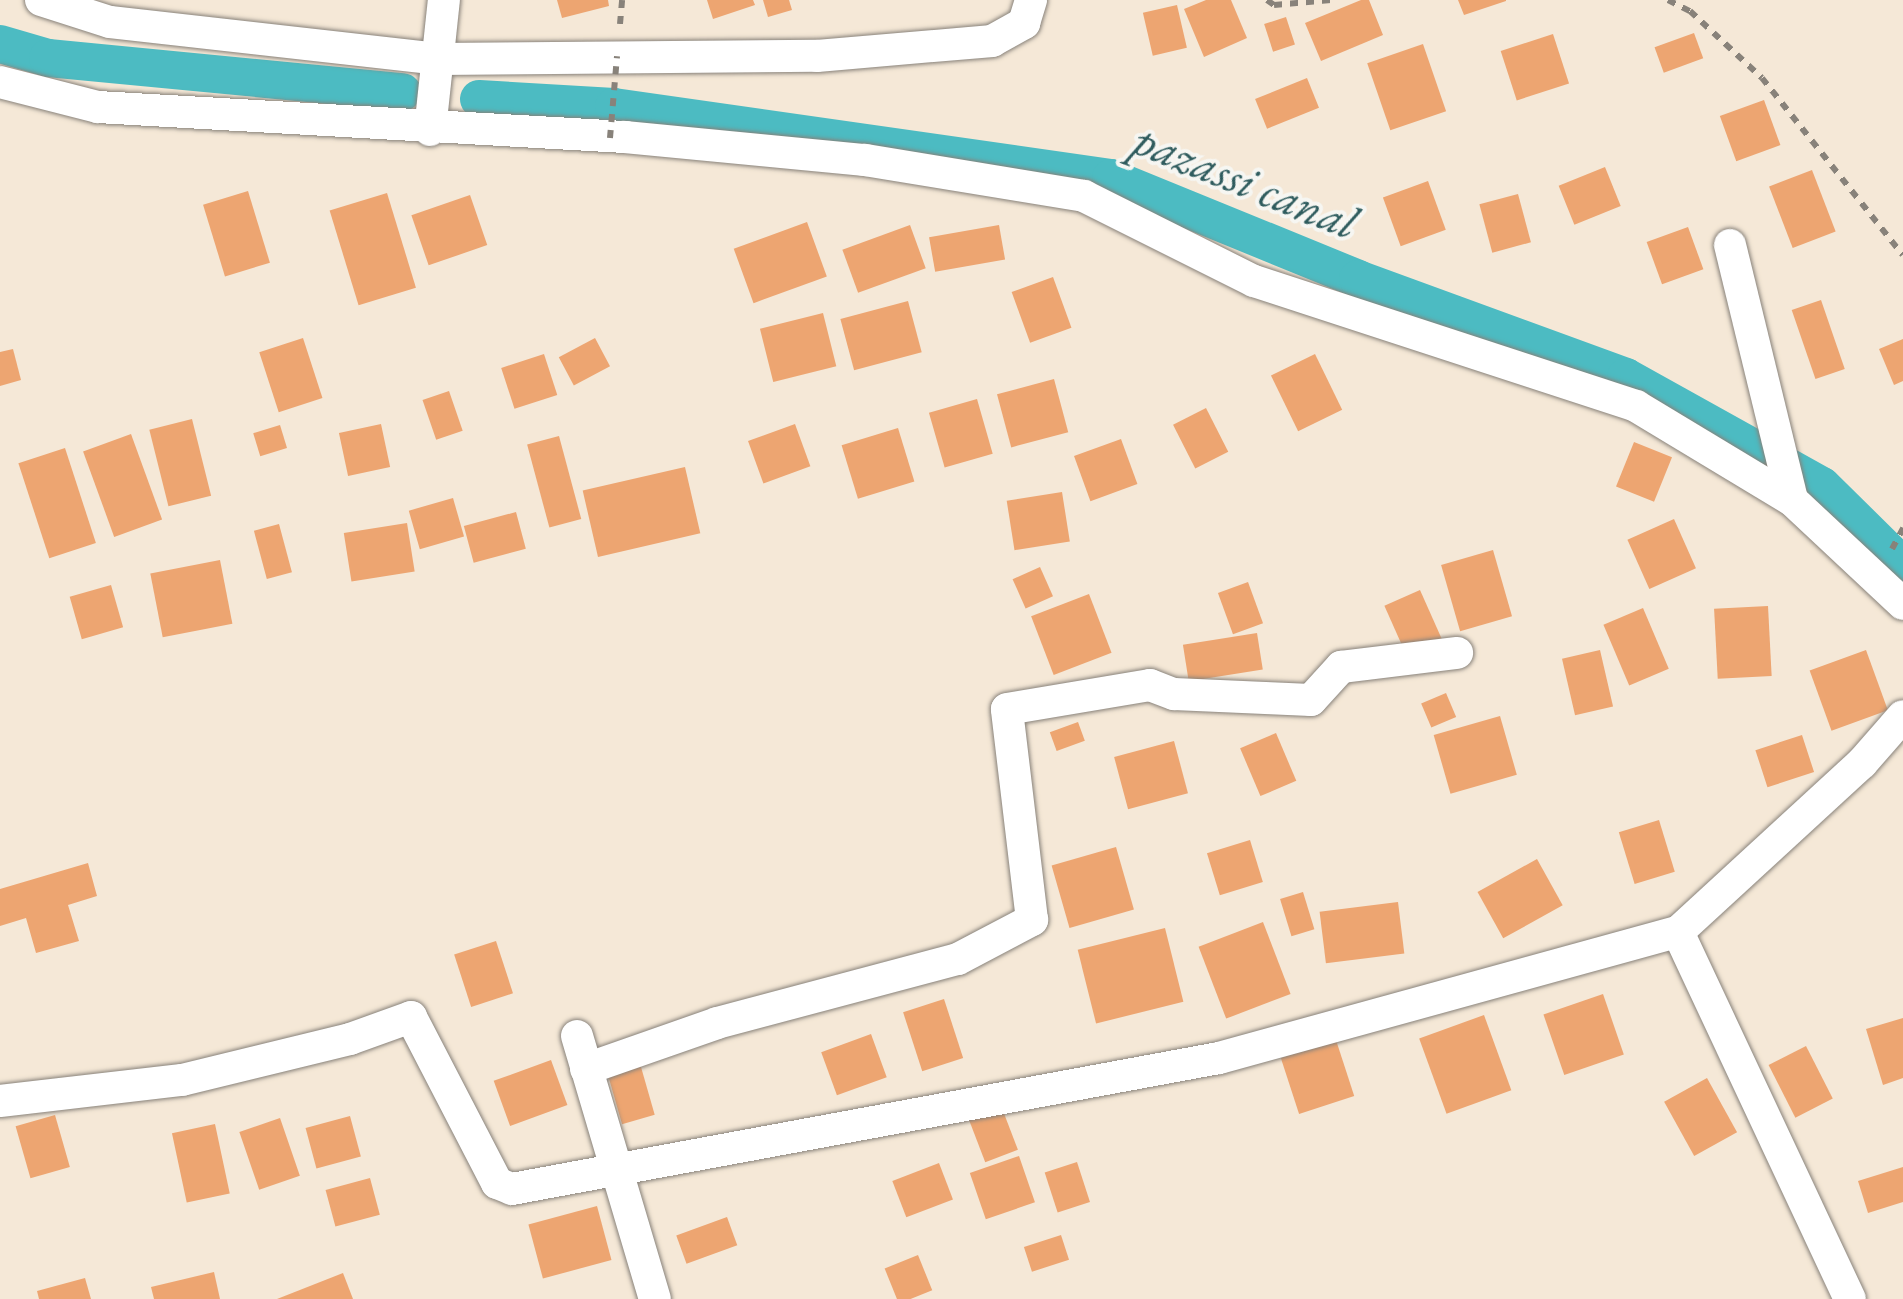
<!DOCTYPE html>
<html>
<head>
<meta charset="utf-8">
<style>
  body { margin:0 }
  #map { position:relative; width:1903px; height:1299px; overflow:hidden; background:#f5e8d7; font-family:"EB Garamond",serif }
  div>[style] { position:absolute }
  .canal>* { height:38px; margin:-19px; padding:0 19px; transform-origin:19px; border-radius:19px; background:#4cbbc2 }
  .building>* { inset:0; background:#eda571; transform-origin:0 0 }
  .path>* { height:6px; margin-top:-3px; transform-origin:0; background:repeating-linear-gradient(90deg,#88827a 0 8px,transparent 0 16px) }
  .roads { filter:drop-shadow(0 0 2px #88827a) drop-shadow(0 0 2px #88827a) }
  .minor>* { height:32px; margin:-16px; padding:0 16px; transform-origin:16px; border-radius:16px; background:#fff }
  .path-bridge>* { height:6px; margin-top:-3px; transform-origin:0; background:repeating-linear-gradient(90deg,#88827a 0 8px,transparent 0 16px) }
  span { translate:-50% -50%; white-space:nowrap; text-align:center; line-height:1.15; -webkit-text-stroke:8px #f6f6f2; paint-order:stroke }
  .water-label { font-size:48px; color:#2f5c5e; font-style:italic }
</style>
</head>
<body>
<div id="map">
  <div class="canal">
    <div style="left:0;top:44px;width:50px;rotate:16.3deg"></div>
    <div style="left:48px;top:58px;width:356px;rotate:5.5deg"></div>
    <div style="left:479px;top:99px;width:135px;rotate:3.4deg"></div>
    <div style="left:614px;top:107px;width:502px;rotate:8.13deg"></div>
    <div style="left:1111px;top:178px;width:267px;rotate:22.2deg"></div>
    <div style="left:1358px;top:279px;width:285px;rotate:20.1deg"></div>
    <div style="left:1626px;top:377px;width:224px;rotate:29.1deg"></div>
    <div style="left:1822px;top:486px;width:114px;rotate:44.6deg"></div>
  </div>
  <div class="building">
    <div style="clip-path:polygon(557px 0,608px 0,609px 6px,562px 18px)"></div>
    <div style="clip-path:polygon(707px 0,753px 0,755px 5px,713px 19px)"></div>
    <div style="clip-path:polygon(763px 0,789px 0,792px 10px,768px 17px)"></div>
    <div style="clip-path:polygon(1206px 0,1231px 0,1247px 38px,1204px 57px,1184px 9px)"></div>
    <div style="clip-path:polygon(1361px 0,1369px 0,1383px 35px,1321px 61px,1305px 23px)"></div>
    <div style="clip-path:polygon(1458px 0,1506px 0,1506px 1px,1464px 15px)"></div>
    <div style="left:1177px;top:5px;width:44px;height:35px;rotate:77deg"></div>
    <div style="left:1286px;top:17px;width:29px;height:23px;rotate:72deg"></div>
    <div style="left:1694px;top:33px;width:27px;height:42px;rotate:70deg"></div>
    <div style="left:1553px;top:34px;width:52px;height:55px;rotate:72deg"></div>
    <div style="left:1423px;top:44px;width:71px;height:59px;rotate:71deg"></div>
    <div style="left:1307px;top:78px;width:32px;height:56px;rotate:68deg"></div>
    <div style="left:1764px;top:100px;width:48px;height:47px;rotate:70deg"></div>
    <div style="left:1605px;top:167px;width:42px;height:50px;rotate:68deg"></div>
    <div style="left:1812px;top:170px;width:66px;height:46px;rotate:69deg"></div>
    <div style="left:1428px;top:181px;width:52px;height:48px;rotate:70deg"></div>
    <div style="left:248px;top:191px;width:75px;height:47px;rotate:73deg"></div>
    <div style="left:387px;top:193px;width:99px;height:60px;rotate:73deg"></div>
    <div style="left:1518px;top:194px;width:50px;height:40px;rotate:75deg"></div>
    <div style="left:470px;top:195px;width:53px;height:62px;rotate:71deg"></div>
    <div style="left:807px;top:222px;width:58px;height:78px;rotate:70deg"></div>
    <div style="left:910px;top:225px;width:46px;height:72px;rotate:70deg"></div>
    <div style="left:999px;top:225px;width:35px;height:71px;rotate:80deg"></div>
    <div style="left:1688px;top:227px;width:45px;height:44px;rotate:70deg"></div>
    <div style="left:1053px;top:277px;width:54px;height:44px;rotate:70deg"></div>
    <div style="left:1821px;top:300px;width:73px;height:31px;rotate:71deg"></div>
    <div style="left:908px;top:301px;width:53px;height:70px;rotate:75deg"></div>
    <div style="left:823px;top:313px;width:55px;height:65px;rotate:76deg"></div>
    <div style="left:303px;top:338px;width:63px;height:46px;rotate:72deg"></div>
    <div style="left:595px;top:338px;width:32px;height:41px;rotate:62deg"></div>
    <div style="clip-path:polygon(1903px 339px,1903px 381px,1894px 385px,1879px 349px)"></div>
    <div style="clip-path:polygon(13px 349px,21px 380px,0 386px,0 352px)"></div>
    <div style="left:544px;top:354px;width:43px;height:45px;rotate:72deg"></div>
    <div style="left:1315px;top:354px;width:62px;height:49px;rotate:64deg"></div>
    <div style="left:1054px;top:379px;width:55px;height:59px;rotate:75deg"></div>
    <div style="left:449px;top:391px;width:42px;height:28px;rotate:71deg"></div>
    <div style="left:977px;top:399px;width:57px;height:50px;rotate:74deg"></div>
    <div style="left:1206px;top:408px;width:49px;height:37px;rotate:63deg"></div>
    <div style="left:192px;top:419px;width:79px;height:44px;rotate:76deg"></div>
    <div style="left:381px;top:424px;width:44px;height:43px;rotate:78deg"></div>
    <div style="left:795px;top:424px;width:45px;height:50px;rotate:70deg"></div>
    <div style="left:280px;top:425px;width:24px;height:28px;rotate:73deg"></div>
    <div style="left:898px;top:428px;width:56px;height:59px;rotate:73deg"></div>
    <div style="left:131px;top:434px;width:91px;height:51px;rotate:70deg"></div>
    <div style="left:559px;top:436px;width:86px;height:33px;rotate:75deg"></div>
    <div style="left:1121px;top:439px;width:48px;height:50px;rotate:70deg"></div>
    <div style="left:1634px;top:442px;width:41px;height:48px;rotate:22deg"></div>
    <div style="left:65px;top:448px;width:100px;height:49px;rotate:72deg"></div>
    <div style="left:685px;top:467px;width:68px;height:105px;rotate:77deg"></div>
    <div style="left:1062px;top:492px;width:50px;height:56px;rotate:81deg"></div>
    <div style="left:453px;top:498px;width:40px;height:46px;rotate:74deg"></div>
    <div style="left:516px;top:512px;width:38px;height:54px;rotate:75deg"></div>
    <div style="left:1674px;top:519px;width:54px;height:51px;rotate:66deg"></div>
    <div style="left:407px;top:523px;width:49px;height:64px;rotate:81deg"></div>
    <div style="left:279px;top:524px;width:50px;height:26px;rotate:75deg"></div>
    <div style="left:1493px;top:550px;width:69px;height:54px;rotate:74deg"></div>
    <div style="left:220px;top:560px;width:65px;height:71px;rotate:79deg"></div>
    <div style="left:1040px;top:567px;width:32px;height:30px;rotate:66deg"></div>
    <div style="left:1248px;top:582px;width:44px;height:32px;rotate:70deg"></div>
    <div style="left:111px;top:585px;width:44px;height:43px;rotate:74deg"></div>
    <div style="left:1420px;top:590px;width:55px;height:39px;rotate:66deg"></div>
    <div style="left:1089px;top:594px;width:63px;height:62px;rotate:69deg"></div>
    <div style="left:1768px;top:606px;width:70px;height:54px;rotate:87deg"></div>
    <div style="left:1643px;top:608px;width:66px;height:43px;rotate:67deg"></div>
    <div style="left:1257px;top:633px;width:37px;height:75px;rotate:81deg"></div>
    <div style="left:1600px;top:650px;width:58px;height:39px;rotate:77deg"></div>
    <div style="left:1866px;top:650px;width:64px;height:60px;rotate:70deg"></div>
    <div style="left:1446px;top:693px;width:26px;height:27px;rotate:67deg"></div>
    <div style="left:1500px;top:716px;width:61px;height:69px;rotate:74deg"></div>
    <div style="left:1078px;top:722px;width:20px;height:30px;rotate:70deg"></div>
    <div style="left:1276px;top:733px;width:52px;height:39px;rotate:67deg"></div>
    <div style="left:1802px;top:735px;width:39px;height:49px;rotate:72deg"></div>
    <div style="left:1174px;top:741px;width:54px;height:62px;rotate:75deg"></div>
    <div style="left:1659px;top:820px;width:54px;height:42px;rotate:73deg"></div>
    <div style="left:1250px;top:840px;width:44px;height:45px;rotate:73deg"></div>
    <div style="left:1116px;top:847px;width:65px;height:67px;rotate:74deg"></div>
    <div style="left:1537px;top:859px;width:53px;height:68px;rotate:61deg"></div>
    <div style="clip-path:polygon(88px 863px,97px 896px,68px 905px,79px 941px,36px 953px,26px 918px,0 926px,0 889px)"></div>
    <div style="left:1303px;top:892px;width:39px;height:24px;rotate:73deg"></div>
    <div style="left:1398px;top:902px;width:52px;height:79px;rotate:83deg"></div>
    <div style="left:1263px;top:922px;width:77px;height:69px;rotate:69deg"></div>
    <div style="left:1165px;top:928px;width:76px;height:90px;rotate:76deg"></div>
    <div style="left:496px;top:941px;width:55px;height:44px;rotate:72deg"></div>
    <div style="left:1603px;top:994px;width:64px;height:63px;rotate:71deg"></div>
    <div style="left:944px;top:999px;width:62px;height:43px;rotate:72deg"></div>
    <div style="left:1484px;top:1015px;width:80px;height:69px;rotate:70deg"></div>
    <div style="clip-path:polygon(1903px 1018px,1903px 1078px,1883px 1085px,1866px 1029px)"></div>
    <div style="left:871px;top:1034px;width:46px;height:53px;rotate:70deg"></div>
    <div style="left:1336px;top:1040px;width:59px;height:58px;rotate:72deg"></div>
    <div style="left:1806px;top:1046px;width:59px;height:42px;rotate:63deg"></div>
    <div style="left:551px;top:1060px;width:48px;height:61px;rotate:70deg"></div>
    <div style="left:639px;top:1060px;width:57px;height:34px;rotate:74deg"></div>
    <div style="left:1707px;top:1078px;width:62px;height:49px;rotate:61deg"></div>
    <div style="left:1000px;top:1103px;width:50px;height:35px;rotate:69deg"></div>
    <div style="left:55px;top:1115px;width:54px;height:41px;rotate:74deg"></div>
    <div style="left:350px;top:1116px;width:42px;height:46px;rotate:75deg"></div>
    <div style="left:280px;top:1118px;width:61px;height:43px;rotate:71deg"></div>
    <div style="left:215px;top:1124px;width:71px;height:44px;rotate:78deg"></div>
    <div style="left:1019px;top:1156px;width:49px;height:52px;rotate:71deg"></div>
    <div style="left:1077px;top:1162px;width:42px;height:34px;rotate:72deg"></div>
    <div style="left:939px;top:1163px;width:39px;height:50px;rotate:69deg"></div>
    <div style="clip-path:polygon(1903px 1167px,1903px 1202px,1868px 1213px,1858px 1181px)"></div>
    <div style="left:370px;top:1178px;width:38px;height:46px;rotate:75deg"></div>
    <div style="left:597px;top:1206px;width:56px;height:71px;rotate:75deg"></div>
    <div style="left:727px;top:1217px;width:30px;height:54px;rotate:70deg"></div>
    <div style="left:1061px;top:1235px;width:26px;height:39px;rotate:72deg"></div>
    <div style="left:918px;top:1255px;width:38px;height:36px;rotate:68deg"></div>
    <div style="clip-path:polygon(214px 1272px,220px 1299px,154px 1299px,151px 1287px)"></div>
    <div style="clip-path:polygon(343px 1273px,353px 1299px,277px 1299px)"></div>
    <div style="clip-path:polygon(85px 1278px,91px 1299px,39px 1299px,37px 1291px)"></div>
  </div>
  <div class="path">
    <div style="left:1267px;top:0;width:9px;rotate:36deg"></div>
    <div style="left:1274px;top:5px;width:57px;rotate:-5deg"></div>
    <div style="left:1668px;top:0;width:25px;rotate:27deg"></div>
    <div style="left:1690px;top:11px;width:98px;rotate:42.9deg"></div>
    <div style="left:1762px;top:78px;width:226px;rotate:51.5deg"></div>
    <div style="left:620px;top:24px;width:24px;rotate:-85deg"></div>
    <div style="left:1892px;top:549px;width:24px;rotate:-62deg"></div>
  </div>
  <div class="roads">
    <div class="minor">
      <div style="left:41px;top:0;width:72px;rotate:17.7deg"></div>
      <div style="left:110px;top:22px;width:330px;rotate:6.4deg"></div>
      <div style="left:438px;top:59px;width:379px;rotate:-0.5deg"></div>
      <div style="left:817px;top:56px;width:176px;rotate:-4.9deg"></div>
      <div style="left:992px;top:41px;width:37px;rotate:-29deg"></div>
      <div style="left:1024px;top:23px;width:24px;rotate:-73deg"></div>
      <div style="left:0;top:82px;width:101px;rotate:14.3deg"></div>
      <div style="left:98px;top:107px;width:528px;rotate:3.26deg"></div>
      <div style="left:625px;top:137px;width:241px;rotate:5.5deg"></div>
      <div style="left:865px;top:160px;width:222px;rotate:9.3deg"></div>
      <div style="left:1084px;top:196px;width:190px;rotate:26.6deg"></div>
      <div style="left:1254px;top:281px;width:402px;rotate:18.1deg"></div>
      <div style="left:1636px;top:406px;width:182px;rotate:31.1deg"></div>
      <div style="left:1792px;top:500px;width:152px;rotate:43.1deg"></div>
      <div style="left:430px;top:130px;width:131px;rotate:-83.9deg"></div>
      <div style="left:1730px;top:245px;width:262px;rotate:76.3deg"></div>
      <div style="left:1678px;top:932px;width:250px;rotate:-42.6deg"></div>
      <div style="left:1862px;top:763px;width:62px;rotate:-48.9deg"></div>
      <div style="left:577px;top:1036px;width:274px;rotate:73.5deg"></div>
      <div style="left:586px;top:1069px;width:139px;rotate:-19.3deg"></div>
      <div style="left:717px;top:1023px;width:249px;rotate:-14.9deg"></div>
      <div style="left:958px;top:959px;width:84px;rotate:-27.8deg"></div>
      <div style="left:1032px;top:920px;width:212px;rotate:-96.8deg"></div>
      <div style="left:1007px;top:709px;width:145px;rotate:-9.5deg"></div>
      <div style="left:1150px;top:685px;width:26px;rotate:21deg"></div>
      <div style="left:1174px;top:694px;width:137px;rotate:2.5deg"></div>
      <div style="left:1311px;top:700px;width:45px;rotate:-47.7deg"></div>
      <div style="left:1341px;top:667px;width:117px;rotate:-6.9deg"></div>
      <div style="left:0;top:1101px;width:183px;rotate:-6.6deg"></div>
      <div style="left:182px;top:1080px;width:173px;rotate:-13.7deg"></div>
      <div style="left:350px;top:1039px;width:65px;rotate:-19.8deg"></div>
      <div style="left:411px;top:1017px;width:187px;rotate:62.6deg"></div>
      <div style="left:497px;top:1183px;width:16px;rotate:22deg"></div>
      <div style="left:512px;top:1189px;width:719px;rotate:-10.5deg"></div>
      <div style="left:1219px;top:1058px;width:476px;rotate:-15.4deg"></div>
      <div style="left:1678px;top:932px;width:405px;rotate:64.9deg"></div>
    </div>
  </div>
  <div class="path-bridge">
    <div style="left:610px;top:138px;width:82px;rotate:-85.1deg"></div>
  </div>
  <div class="water-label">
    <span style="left:1246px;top:181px;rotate:22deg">pazassi canal</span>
  </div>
</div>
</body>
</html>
